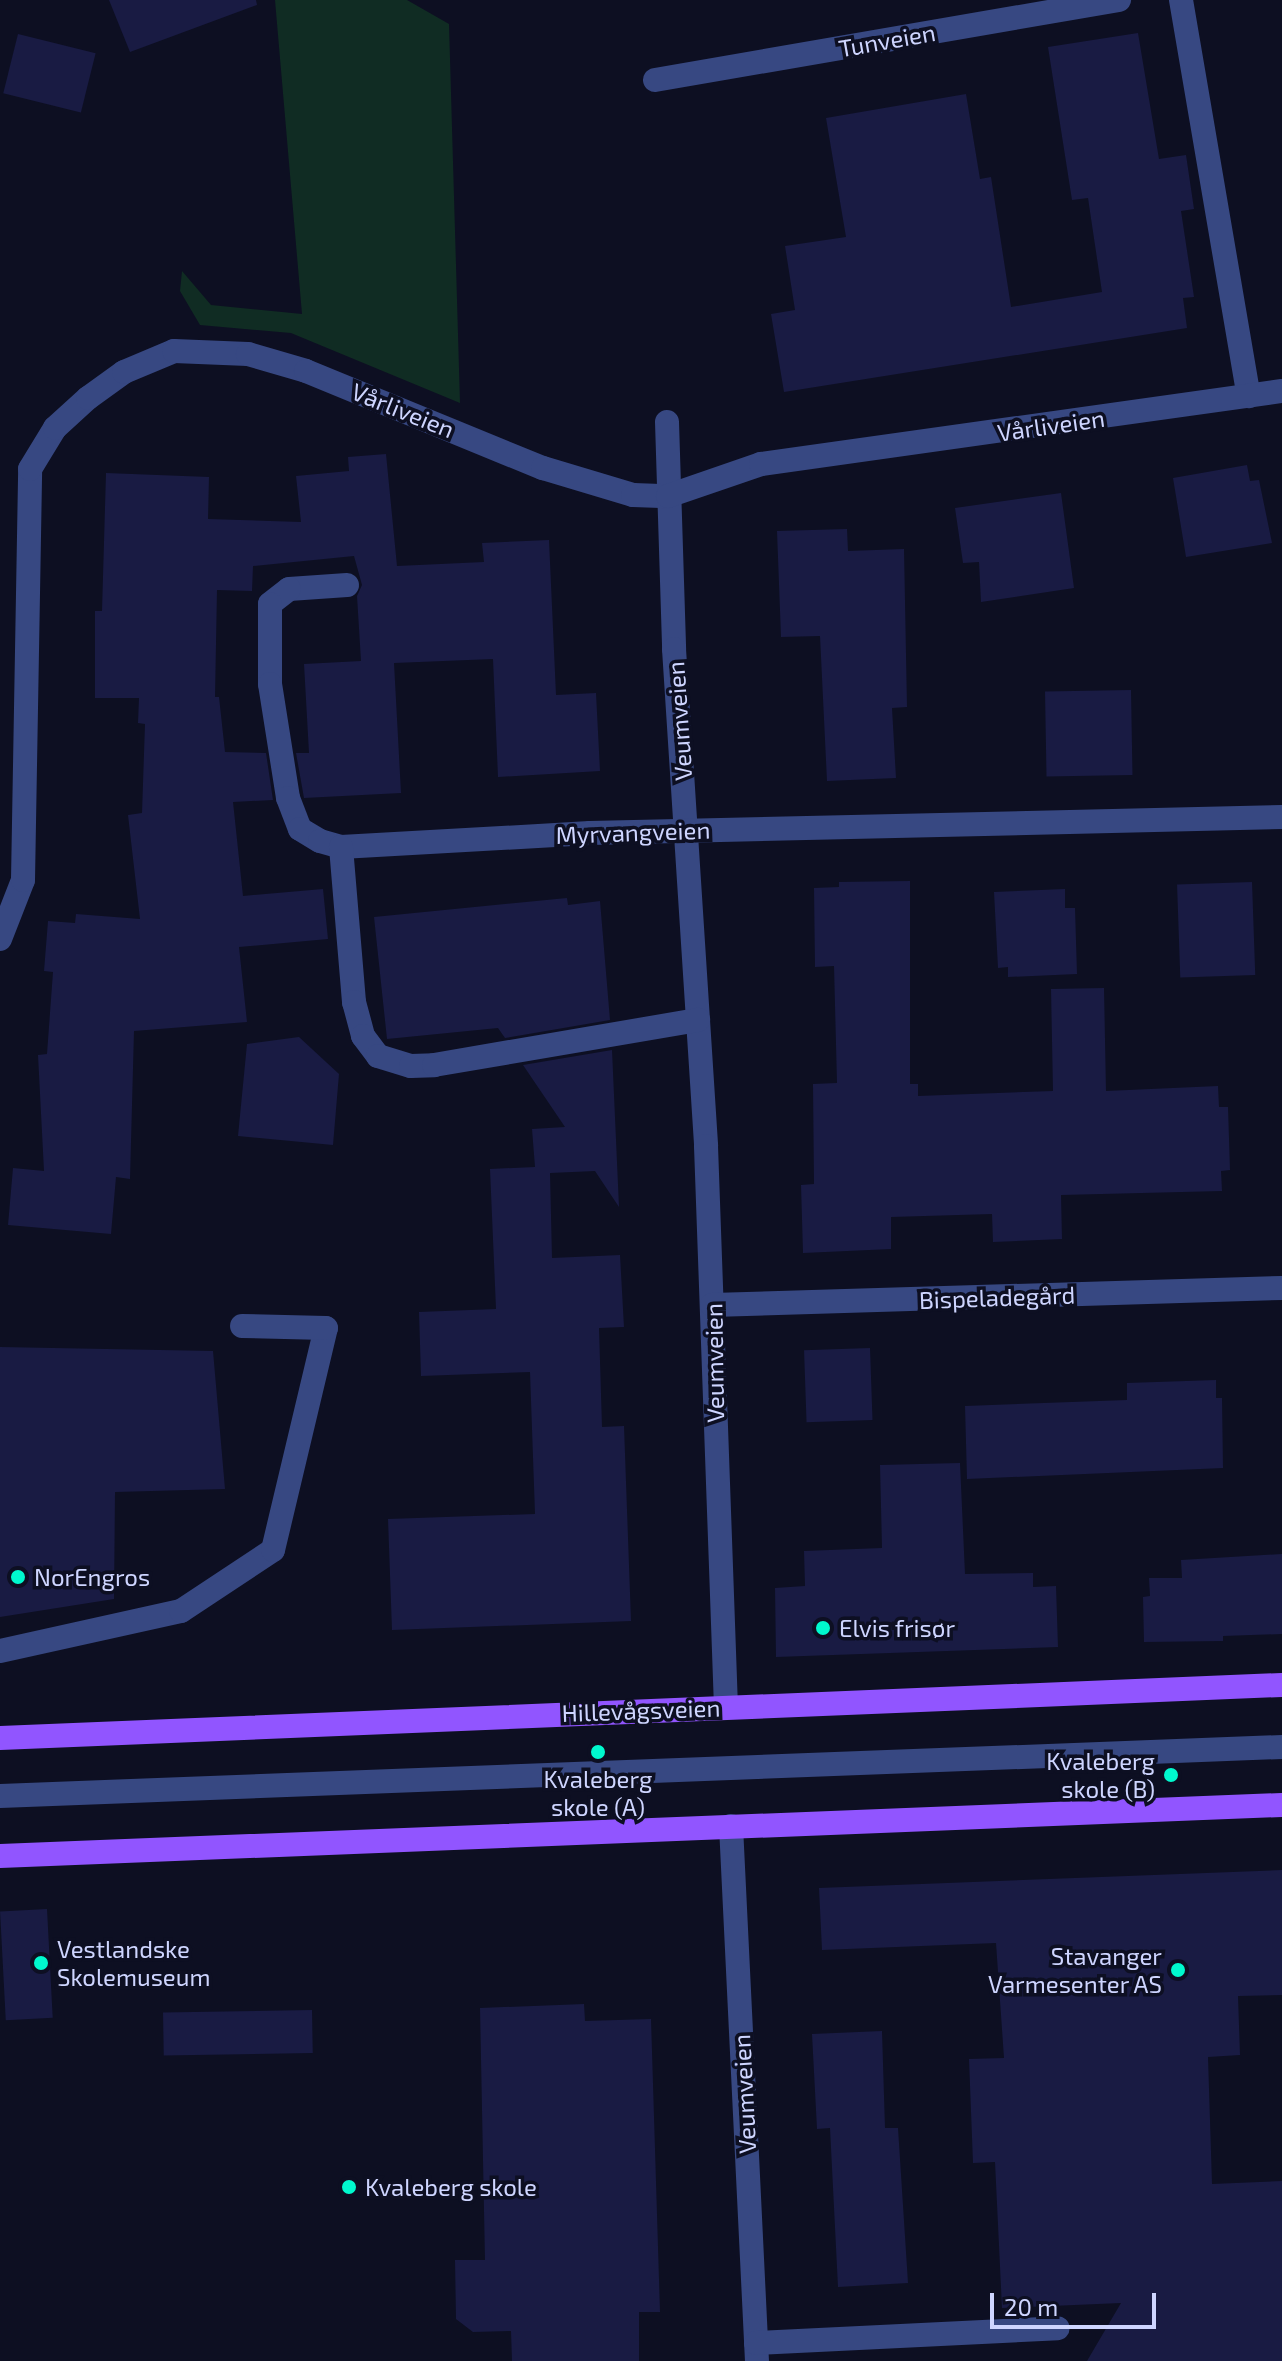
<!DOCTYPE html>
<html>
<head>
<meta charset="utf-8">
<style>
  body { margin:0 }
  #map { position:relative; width:1282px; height:2361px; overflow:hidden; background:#0d0f22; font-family:"Exo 2",sans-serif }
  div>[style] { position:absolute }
  .green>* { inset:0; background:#102c23 }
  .building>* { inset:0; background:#191b43; transform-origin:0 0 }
  .minor>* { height:24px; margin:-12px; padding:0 12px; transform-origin:12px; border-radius:12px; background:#374882 }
  .major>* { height:24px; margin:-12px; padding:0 12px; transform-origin:12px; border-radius:12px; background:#9155ff }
  .dots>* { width:22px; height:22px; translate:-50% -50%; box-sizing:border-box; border:4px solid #0d0f22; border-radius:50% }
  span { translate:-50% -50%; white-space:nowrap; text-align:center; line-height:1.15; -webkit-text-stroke:7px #0d0f22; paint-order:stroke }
  .street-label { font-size:24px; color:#ced5ff }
  .poi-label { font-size:24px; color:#ced5ff }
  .left { translate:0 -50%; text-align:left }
  .right { translate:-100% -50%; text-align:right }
  .scale { position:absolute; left:990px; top:2293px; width:166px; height:36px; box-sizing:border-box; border:4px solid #ced5ff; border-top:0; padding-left:10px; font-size:24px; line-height:28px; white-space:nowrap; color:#ced5ff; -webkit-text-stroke:6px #0d0f22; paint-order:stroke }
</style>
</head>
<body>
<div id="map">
  <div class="green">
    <div style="clip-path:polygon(275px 0,407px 0,449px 24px,460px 403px,291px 333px,200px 325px,180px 291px,182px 271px,211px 305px,302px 314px)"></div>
  </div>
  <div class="building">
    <div style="clip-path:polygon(109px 0,256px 0,257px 5px,130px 52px)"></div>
    <div style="clip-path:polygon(1138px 33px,1159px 159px,1186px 155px,1194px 209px,1181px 211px,1194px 297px,1183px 298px,1187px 328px,784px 392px,771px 314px,795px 310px,785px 246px,846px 237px,826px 118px,966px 94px,980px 179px,991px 177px,1011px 307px,1102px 292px,1088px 198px,1072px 200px,1048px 47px)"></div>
    <div style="left:18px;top:34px;width:80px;height:61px;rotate:14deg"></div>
    <div style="clip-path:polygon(386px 454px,397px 566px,484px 562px,482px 543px,549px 540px,556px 695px,596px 693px,600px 771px,498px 777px,493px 659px,394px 663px,401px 793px,304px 798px,296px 753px,309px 753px,304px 664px,361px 661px,357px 596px,362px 585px,354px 556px,253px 566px,252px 591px,217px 590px,215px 697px,219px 697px,225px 752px,266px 753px,273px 800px,233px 802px,243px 896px,323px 889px,328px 939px,239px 947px,247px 1022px,134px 1031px,130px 1179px,116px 1177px,111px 1234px,8px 1225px,13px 1168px,44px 1171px,38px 1055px,47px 1054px,53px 972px,44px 971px,48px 921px,75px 923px,76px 914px,140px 919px,128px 815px,142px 813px,145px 724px,138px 723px,139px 698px,95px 698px,95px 611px,102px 611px,106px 473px,209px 477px,208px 519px,301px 522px,296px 476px,349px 471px,348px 457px)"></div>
    <div style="clip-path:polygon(1247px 465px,1250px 481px,1259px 480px,1272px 543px,1186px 557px,1173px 478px)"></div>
    <div style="clip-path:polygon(1061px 493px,1074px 588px,981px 602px,979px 562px,963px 563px,955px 508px)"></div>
    <div style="clip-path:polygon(847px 529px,848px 551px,904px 549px,907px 707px,892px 708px,896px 778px,827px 781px,820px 636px,781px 637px,777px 531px)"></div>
    <div style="left:1131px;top:690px;width:85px;height:86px;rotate:89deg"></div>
    <div style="clip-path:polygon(910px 881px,910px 1084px,918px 1084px,918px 1096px,1053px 1091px,1051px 989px,1104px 988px,1106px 1091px,1218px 1086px,1219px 1107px,1228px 1107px,1230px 1170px,1221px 1171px,1222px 1191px,1061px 1195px,1062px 1239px,993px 1242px,992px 1214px,891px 1217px,891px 1249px,803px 1253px,801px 1185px,814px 1184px,813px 1084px,837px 1083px,834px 966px,815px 967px,814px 888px,839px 887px,839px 882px)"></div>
    <div style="left:1252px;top:882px;width:93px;height:75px;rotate:88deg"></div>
    <div style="clip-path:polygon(1065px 889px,1065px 908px,1075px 908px,1077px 974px,1008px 977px,1008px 967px,998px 968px,994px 892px)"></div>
    <div style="clip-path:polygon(567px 898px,568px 905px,600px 901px,610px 1020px,505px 1038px,498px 1028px,387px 1039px,374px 917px)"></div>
    <div style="clip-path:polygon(299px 1037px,339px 1074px,333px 1145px,238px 1136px,247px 1044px)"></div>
    <div style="clip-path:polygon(612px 1050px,619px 1207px,595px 1171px,550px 1173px,552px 1258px,620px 1255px,624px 1327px,599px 1328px,602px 1427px,624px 1426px,631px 1621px,392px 1630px,388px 1519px,535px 1514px,530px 1372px,421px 1376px,419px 1312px,496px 1309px,490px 1169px,535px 1167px,532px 1129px,565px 1127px,523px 1065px)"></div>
    <div style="clip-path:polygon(0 1347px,213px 1351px,225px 1489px,115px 1492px,114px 1599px,0 1617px)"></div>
    <div style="left:870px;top:1348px;width:72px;height:66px;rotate:88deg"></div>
    <div style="clip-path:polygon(1216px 1380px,1216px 1398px,1222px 1398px,1223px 1468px,967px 1479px,965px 1406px,1127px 1400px,1127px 1383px)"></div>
    <div style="clip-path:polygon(960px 1463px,965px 1574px,1033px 1573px,1033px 1587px,1056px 1586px,1058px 1647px,776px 1657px,775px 1588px,805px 1586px,804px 1551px,882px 1548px,880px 1465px)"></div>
    <div style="clip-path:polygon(1282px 1554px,1282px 1634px,1223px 1636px,1223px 1641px,1144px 1642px,1143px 1597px,1150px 1596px,1149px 1578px,1182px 1578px,1181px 1560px)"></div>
    <div style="clip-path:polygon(1282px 1870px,1282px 1995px,1238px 1996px,1240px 2055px,1208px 2057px,1212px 2184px,1282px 2181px,1282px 2361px,1087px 2361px,1121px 2303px,1002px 2308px,995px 2162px,973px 2163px,969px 2059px,1004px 2058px,996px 1943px,822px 1950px,819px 1888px)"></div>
    <div style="left:47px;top:1909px;width:109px;height:47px;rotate:87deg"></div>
    <div style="clip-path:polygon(584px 2004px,585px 2021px,651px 2019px,660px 2312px,639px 2312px,639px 2361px,512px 2361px,511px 2331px,473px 2332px,456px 2319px,455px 2260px,485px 2260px,480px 2008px)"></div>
    <div style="left:312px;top:2010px;width:43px;height:149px;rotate:89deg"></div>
    <div style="clip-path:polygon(882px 2031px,885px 2128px,898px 2128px,908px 2283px,838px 2287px,830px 2128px,817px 2129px,812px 2034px)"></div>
  </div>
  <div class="minor">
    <div style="left:1181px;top:0;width:402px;rotate:80.3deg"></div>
    <div style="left:655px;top:80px;width:471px;rotate:-9.8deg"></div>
    <div style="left:667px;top:422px;width:227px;rotate:88.2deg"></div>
    <div style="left:674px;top:649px;width:498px;rotate:86.3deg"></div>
    <div style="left:706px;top:1146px;width:561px;rotate:87.96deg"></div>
    <div style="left:347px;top:585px;width:58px;rotate:176.1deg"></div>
    <div style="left:289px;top:589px;width:24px;rotate:142deg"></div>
    <div style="left:270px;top:604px;width:80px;rotate:90deg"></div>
    <div style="left:270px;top:684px;width:115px;rotate:81deg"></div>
    <div style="left:288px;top:798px;width:33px;rotate:69deg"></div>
    <div style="left:300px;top:829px;width:23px;rotate:31deg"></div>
    <div style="left:320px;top:841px;width:22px;rotate:16deg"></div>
    <div style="left:341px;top:847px;width:249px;rotate:-3.2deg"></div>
    <div style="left:590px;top:833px;width:692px;rotate:-1.32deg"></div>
    <div style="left:341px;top:847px;width:156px;rotate:85.2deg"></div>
    <div style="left:354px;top:1002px;width:35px;rotate:75deg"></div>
    <div style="left:363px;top:1036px;width:25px;rotate:53deg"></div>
    <div style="left:378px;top:1056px;width:34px;rotate:17deg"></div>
    <div style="left:411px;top:1066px;width:23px;rotate:-2deg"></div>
    <div style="left:434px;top:1065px;width:268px;rotate:-9.7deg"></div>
    <div style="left:0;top:939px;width:63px;rotate:-68.7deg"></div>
    <div style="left:23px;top:880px;width:411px;rotate:-89deg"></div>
    <div style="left:30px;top:469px;width:48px;rotate:-58.6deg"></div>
    <div style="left:55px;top:428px;width:45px;rotate:-42.3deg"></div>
    <div style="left:88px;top:398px;width:44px;rotate:-35.8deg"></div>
    <div style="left:124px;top:372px;width:54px;rotate:-22.8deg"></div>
    <div style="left:174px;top:351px;width:74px;rotate:2.3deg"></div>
    <div style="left:248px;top:354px;width:60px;rotate:16.3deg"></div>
    <div style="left:306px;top:371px;width:256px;rotate:22.3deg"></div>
    <div style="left:543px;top:468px;width:94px;rotate:16.7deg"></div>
    <div style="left:633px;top:495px;width:35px;rotate:2deg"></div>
    <div style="left:668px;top:496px;width:98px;rotate:-19deg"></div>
    <div style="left:761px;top:464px;width:526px;rotate:-7.98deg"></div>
    <div style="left:712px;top:1305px;width:570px;rotate:-1.71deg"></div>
    <div style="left:0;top:1651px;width:185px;rotate:-12.5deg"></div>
    <div style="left:181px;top:1611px;width:110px;rotate:-33.5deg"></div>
    <div style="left:273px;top:1550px;width:228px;rotate:-76.6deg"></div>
    <div style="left:326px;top:1328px;width:84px;rotate:-178.6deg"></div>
    <div style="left:0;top:1796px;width:1283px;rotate:-2.19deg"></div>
    <div style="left:731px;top:1826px;width:536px;rotate:87.22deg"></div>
    <div style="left:756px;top:2343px;width:302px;rotate:-2.8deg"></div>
  </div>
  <div class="major">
    <div style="left:0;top:1738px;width:1283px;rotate:-2.37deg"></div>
    <div style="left:0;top:1856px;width:1283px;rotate:-2.28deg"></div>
  </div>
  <div class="dots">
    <div style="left:18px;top:1577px;background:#00f9ce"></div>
    <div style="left:823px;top:1628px;background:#00f9ce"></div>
    <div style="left:598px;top:1752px;background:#00f9ce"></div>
    <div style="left:1171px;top:1775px;background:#00f9ce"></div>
    <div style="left:41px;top:1963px;background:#00f9ce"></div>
    <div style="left:1178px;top:1970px;background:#00f9ce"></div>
    <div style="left:349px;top:2187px;background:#00f9ce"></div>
  </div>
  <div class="street-label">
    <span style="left:887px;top:40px;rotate:-10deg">Tunveien</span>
    <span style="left:403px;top:410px;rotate:22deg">Vårliveien</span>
    <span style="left:1051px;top:425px;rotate:-8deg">Vårliveien</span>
    <span style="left:679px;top:721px;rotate:-94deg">Veumveien</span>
    <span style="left:633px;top:832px;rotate:-2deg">Myrvangveien</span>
    <span style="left:997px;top:1297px;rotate:-2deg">Bispeladegård</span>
    <span style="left:714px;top:1363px;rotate:-91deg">Veumveien</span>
    <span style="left:641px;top:1710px;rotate:-2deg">Hillevågsveien</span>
    <span style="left:744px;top:2094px;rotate:-93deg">Veumveien</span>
  </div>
  <div class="poi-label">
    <span class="left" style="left:34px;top:1577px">NorEngros</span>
    <span class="left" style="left:839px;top:1628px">Elvis frisør</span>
    <span class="right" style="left:1155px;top:1775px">Kvaleberg<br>skole (B)</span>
    <span style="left:598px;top:1793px">Kvaleberg<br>skole (A)</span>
    <span class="left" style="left:57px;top:1963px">Vestlandske<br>Skolemuseum</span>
    <span class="right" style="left:1162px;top:1970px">Stavanger<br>Varmesenter AS</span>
    <span class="left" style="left:365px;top:2187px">Kvaleberg skole</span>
  </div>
  <div class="scale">20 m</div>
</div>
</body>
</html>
